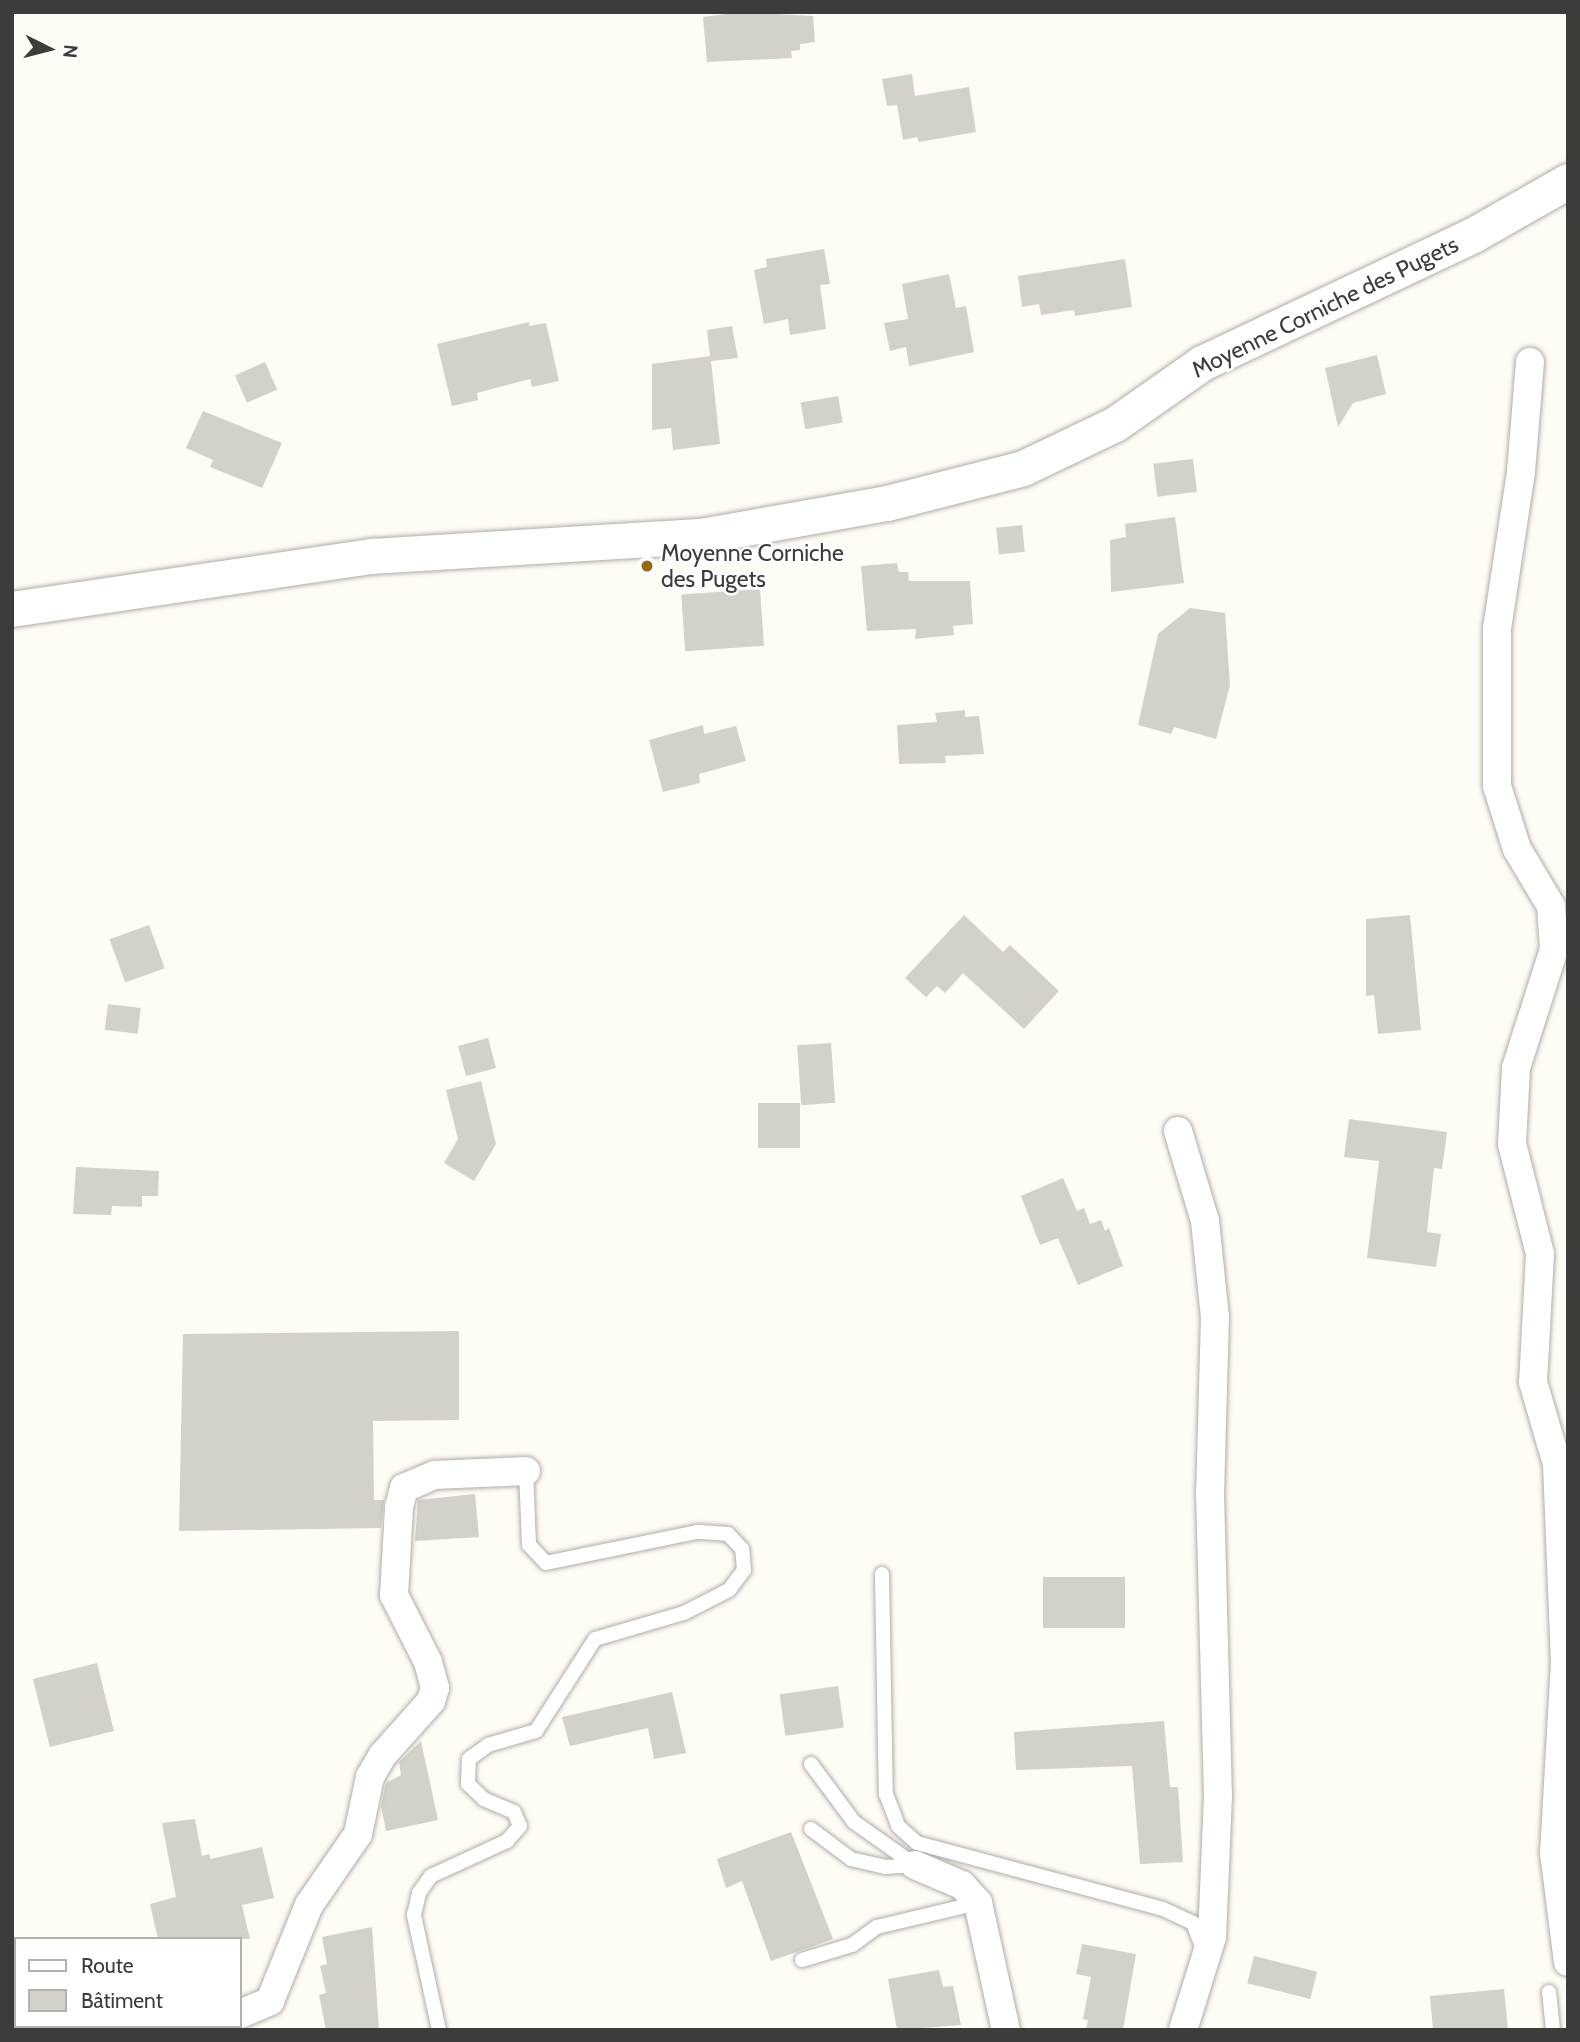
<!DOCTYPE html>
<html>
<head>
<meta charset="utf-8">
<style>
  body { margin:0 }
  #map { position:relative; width:1580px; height:2042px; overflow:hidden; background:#fffbf5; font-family:Cabin,sans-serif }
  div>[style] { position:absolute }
  .building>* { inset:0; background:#d4d0ca; transform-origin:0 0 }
  .roads { filter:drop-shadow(0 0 2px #b0aca7) drop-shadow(0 0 2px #b0aca7) }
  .service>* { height:14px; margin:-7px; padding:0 7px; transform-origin:7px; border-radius:7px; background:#fff }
  .minor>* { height:28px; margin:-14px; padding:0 14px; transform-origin:14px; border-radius:14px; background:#fff }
  .tertiary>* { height:35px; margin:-17.5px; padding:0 17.5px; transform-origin:17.5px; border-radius:17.5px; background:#fff }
  .dots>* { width:19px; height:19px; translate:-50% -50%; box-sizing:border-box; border:4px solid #fff; border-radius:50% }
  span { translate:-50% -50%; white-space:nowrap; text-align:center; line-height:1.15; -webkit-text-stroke:5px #fff; paint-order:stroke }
  .street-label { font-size:23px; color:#3e3c3a }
  .poi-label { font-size:23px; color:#3e3c3a }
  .left { translate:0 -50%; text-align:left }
  .frame { position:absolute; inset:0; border:14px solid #3e3c3a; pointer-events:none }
  .legend { position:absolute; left:14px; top:1937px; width:228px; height:91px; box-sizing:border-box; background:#fff; border:2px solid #b2b1b0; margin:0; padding:9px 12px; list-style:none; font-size:21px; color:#3e3c3a }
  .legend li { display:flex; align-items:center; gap:14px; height:35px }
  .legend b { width:35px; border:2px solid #b2b1b0 }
  .north { position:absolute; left:14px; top:14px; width:70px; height:70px; -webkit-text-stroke:5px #fff; paint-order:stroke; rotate:96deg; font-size:19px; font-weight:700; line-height:28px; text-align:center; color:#3e3c3a }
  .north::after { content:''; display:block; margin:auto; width:24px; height:32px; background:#3e3c3a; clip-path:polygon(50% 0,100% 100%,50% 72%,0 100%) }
</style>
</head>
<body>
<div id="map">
  <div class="building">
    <div style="clip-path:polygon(741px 12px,813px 16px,815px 42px,800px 44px,800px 50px,791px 51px,792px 58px,707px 62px,703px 17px)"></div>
    <div style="clip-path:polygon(912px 74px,915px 96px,969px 87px,976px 132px,919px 142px,917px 137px,903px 140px,897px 105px,887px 106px,882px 79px)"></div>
    <div style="clip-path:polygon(824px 249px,830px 284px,820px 285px,826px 329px,790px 335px,788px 319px,764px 324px,754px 270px,767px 267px,766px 259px)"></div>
    <div style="clip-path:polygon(1125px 259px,1132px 307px,1075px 316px,1074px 310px,1041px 315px,1039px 304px,1022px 307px,1018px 276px)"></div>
    <div style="clip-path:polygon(949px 274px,956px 308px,966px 306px,974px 352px,909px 366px,906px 347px,890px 351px,884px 323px,908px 319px,902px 284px)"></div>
    <div style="clip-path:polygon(529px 322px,529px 326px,546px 323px,559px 381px,532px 387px,530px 379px,477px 393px,478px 400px,452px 406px,437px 344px)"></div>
    <div style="clip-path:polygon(732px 326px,738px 358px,711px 361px,720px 444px,673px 450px,671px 428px,652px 430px,652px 364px,710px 356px,707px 330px)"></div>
    <div style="clip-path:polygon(1377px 355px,1386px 394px,1353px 403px,1338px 427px,1325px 368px)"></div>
    <div style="left:265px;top:362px;width:30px;height:33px;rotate:66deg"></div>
    <div style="left:838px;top:396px;width:27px;height:38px;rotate:80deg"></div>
    <div style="clip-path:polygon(203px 411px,282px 443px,262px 488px,210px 467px,213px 460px,186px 448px)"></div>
    <div style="left:1193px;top:459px;width:33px;height:40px;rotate:83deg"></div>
    <div style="clip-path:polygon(1175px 517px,1184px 583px,1111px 592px,1110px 540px,1126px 537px,1125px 524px)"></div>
    <div style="left:1022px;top:525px;width:27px;height:26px;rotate:84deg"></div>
    <div style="clip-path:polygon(897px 563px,899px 572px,908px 572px,909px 581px,970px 581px,973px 624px,953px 626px,954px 635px,915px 639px,916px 629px,867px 631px,861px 566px)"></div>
    <div style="left:760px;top:589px;width:57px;height:79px;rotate:86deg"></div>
    <div style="clip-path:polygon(1190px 608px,1225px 613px,1230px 685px,1216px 739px,1174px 727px,1171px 734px,1138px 725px,1158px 634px)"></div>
    <div style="clip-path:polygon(965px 710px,965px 717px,979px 716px,984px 754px,945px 756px,946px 763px,899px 764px,897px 725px,937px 722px,935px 713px)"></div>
    <div style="clip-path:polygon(703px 725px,704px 734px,736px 726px,746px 761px,699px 774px,700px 783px,663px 792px,649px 740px)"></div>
    <div style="clip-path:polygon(964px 915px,1003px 952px,1010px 945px,1059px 991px,1024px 1029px,963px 973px,945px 993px,937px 986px,926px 997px,905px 978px)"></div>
    <div style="clip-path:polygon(1410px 915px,1421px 1030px,1378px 1034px,1374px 995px,1366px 996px,1366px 919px)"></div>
    <div style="left:149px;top:925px;width:46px;height:42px;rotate:70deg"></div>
    <div style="left:108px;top:1004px;width:33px;height:26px;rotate:7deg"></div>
    <div style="left:488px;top:1038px;width:31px;height:31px;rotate:75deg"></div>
    <div style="left:831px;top:1043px;width:60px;height:34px;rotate:86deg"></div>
    <div style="clip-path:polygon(481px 1081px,496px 1144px,474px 1181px,444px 1163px,458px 1139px,446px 1090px)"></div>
    <div style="left:758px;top:1103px;width:42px;height:45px"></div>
    <div style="clip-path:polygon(1349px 1119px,1447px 1132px,1442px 1169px,1434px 1168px,1427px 1232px,1441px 1234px,1436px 1267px,1367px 1258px,1379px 1161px,1344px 1157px)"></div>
    <div style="clip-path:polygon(76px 1167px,159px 1171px,158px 1196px,142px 1196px,142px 1207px,112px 1206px,111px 1215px,73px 1214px)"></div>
    <div style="clip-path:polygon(1063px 1178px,1077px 1211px,1084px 1208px,1090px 1224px,1101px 1220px,1105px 1231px,1109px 1228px,1123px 1266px,1078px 1285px,1058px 1238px,1040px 1245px,1021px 1196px)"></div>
    <div style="clip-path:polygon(459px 1331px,459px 1420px,373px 1421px,374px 1500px,384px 1500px,381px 1528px,179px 1531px,183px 1334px)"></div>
    <div style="clip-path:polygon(475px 1494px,479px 1537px,415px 1541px,418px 1500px)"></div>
    <div style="left:1043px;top:1577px;width:82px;height:51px"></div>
    <div style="left:97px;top:1663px;width:70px;height:66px;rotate:76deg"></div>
    <div style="left:838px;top:1686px;width:42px;height:59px;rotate:82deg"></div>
    <div style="clip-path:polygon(672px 1692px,686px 1753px,654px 1759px,648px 1728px,570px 1746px,562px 1717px)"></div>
    <div style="clip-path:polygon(1164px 1721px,1170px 1787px,1178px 1787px,1183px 1862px,1140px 1864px,1132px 1766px,1016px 1770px,1014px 1732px)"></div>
    <div style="clip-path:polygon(421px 1741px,438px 1820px,386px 1831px,381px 1806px,386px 1783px,401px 1775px,399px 1762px)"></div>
    <div style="clip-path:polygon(195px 1819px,202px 1856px,209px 1854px,211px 1859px,262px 1847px,274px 1898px,242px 1905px,250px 1939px,158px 1939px,150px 1904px,176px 1897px,162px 1823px)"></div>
    <div style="clip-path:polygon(791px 1832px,833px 1939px,771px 1961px,742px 1881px,726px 1888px,717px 1859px)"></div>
    <div style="clip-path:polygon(372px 1927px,379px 2030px,326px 2030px,319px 1995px,326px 1993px,320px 1966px,327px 1964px,322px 1937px)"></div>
    <div style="clip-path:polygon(1082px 1944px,1136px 1954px,1123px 2030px,1086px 2030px,1088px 2020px,1083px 2019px,1091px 1977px,1076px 1974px)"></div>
    <div style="left:1254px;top:1956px;width:65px;height:28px;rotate:14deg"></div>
    <div style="clip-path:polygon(939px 1970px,943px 1987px,953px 1986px,961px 2025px,897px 2030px,888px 1979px)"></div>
    <div style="clip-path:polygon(1504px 1989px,1508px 2030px,1433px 2030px,1430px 1996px)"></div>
  </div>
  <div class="roads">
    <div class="service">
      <div style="left:882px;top:1574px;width:220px;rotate:89deg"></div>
      <div style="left:886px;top:1794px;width:34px;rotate:69deg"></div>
      <div style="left:898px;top:1826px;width:25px;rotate:42deg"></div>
      <div style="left:917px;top:1843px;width:255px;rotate:15deg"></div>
      <div style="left:1163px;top:1909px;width:33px;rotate:25deg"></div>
      <div style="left:1193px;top:1923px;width:30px;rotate:69deg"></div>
      <div style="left:811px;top:1764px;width:72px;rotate:53.4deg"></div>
      <div style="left:854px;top:1822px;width:75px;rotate:35.2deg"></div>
      <div style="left:811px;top:1829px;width:50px;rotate:36.9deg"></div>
      <div style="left:851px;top:1859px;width:36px;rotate:13deg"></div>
      <div style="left:886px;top:1867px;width:29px;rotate:-4deg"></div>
      <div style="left:802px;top:1960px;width:52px;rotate:-16.7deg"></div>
      <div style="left:852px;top:1945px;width:31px;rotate:-36deg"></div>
      <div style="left:877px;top:1927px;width:104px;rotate:-13.4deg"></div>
      <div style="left:1549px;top:1992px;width:38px;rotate:84deg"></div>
      <div style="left:439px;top:2030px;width:118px;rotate:-102.3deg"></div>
      <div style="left:414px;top:1915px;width:23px;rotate:-77deg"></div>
      <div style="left:419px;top:1893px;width:21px;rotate:-55deg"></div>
      <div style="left:431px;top:1876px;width:84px;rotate:-24.7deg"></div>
      <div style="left:507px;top:1841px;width:20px;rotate:-49deg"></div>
      <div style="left:520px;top:1826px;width:15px;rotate:-113deg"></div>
      <div style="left:514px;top:1812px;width:33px;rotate:-157deg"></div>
      <div style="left:484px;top:1799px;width:22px;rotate:-137deg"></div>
      <div style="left:468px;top:1784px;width:25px;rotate:-88deg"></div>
      <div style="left:469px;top:1759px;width:24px;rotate:-36deg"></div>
      <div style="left:488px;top:1745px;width:50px;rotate:-16.3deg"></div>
      <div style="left:536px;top:1731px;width:109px;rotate:-57.3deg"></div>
      <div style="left:595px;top:1639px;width:93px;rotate:-16.3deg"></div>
      <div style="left:684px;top:1613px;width:51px;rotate:-27.1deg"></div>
      <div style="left:729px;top:1590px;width:25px;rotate:-53deg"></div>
      <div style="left:744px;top:1570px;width:21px;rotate:-95deg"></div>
      <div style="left:742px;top:1549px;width:21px;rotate:-133deg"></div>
      <div style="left:728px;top:1534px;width:31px;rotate:-176deg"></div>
      <div style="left:697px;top:1532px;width:154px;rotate:168.4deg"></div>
      <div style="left:546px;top:1563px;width:25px;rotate:-133deg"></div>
      <div style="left:529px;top:1545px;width:74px;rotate:-92.3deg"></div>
    </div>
    <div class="minor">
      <div style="left:1530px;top:362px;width:110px;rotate:94.7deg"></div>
      <div style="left:1521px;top:472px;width:158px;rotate:98.7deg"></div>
      <div style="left:1497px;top:628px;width:158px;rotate:90deg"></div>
      <div style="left:1497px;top:786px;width:66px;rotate:72.4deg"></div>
      <div style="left:1517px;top:849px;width:66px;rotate:59.2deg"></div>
      <div style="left:1551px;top:906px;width:43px;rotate:86deg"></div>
      <div style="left:1554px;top:949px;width:125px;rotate:107.7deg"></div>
      <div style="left:1516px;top:1068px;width:76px;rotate:93deg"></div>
      <div style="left:1512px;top:1144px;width:114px;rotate:75.7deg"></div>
      <div style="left:1540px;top:1254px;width:128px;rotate:93.1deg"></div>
      <div style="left:1533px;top:1382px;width:85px;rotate:73.7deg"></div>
      <div style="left:1557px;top:1464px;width:198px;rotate:87.7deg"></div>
      <div style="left:1565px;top:1662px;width:191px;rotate:93.3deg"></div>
      <div style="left:1554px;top:1853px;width:110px;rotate:82.7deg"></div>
      <div style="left:1178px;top:1131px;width:94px;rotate:73.3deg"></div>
      <div style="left:1205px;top:1221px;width:97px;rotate:84.1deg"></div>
      <div style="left:1215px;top:1317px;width:175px;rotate:91.6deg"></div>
      <div style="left:1210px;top:1492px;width:303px;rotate:88.5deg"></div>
      <div style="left:1218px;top:1795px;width:142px;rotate:92.4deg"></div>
      <div style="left:1212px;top:1937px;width:97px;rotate:107.3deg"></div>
      <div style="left:915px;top:1865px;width:51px;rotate:23.1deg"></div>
      <div style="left:962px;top:1885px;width:24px;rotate:48deg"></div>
      <div style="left:978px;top:1903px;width:130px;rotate:77.6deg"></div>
      <div style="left:240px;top:2014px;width:33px;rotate:-23deg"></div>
      <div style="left:270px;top:2001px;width:104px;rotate:-67.9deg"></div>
      <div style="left:309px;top:1905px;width:86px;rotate:-55.4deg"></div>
      <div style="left:358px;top:1834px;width:58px;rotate:-78.1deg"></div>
      <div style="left:370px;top:1777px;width:24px;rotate:-60deg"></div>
      <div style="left:382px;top:1756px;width:74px;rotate:-48.3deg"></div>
      <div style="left:431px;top:1701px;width:14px;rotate:-73deg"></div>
      <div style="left:435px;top:1688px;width:27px;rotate:-105deg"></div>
      <div style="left:428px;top:1662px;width:75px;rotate:-116.9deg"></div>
      <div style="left:394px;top:1595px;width:88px;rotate:-86.7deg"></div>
      <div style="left:399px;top:1507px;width:20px;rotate:-75deg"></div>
      <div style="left:404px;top:1488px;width:34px;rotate:-23deg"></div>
      <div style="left:435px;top:1475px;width:91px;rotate:-2.5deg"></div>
      <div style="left:190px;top:2030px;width:13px;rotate:-18deg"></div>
    </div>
    <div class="tertiary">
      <div style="left:12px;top:609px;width:364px;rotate:-8.4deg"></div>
      <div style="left:372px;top:556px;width:330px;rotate:-3.5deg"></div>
      <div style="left:701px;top:536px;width:189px;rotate:-10.1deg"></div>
      <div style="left:887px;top:503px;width:140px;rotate:-14.4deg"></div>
      <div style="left:1023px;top:468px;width:102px;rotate:-25.6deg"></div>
      <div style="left:1115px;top:424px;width:106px;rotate:-35deg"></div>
      <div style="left:1202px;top:363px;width:300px;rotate:-25.3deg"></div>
      <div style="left:1473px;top:235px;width:109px;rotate:-29.6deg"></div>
    </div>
  </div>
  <div class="dots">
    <div style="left:647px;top:566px;background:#946915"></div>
  </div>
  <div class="street-label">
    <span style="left:1325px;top:307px;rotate:-26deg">Moyenne Corniche des Pugets</span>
  </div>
  <div class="poi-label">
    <span class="left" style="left:661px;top:566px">Moyenne Corniche<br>des Pugets</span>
  </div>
  <div class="frame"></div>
  <ul class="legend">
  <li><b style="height:9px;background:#fff"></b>Route</li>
  <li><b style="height:19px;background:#d4d0ca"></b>Bâtiment</li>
  </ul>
  <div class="north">N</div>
</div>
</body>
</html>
